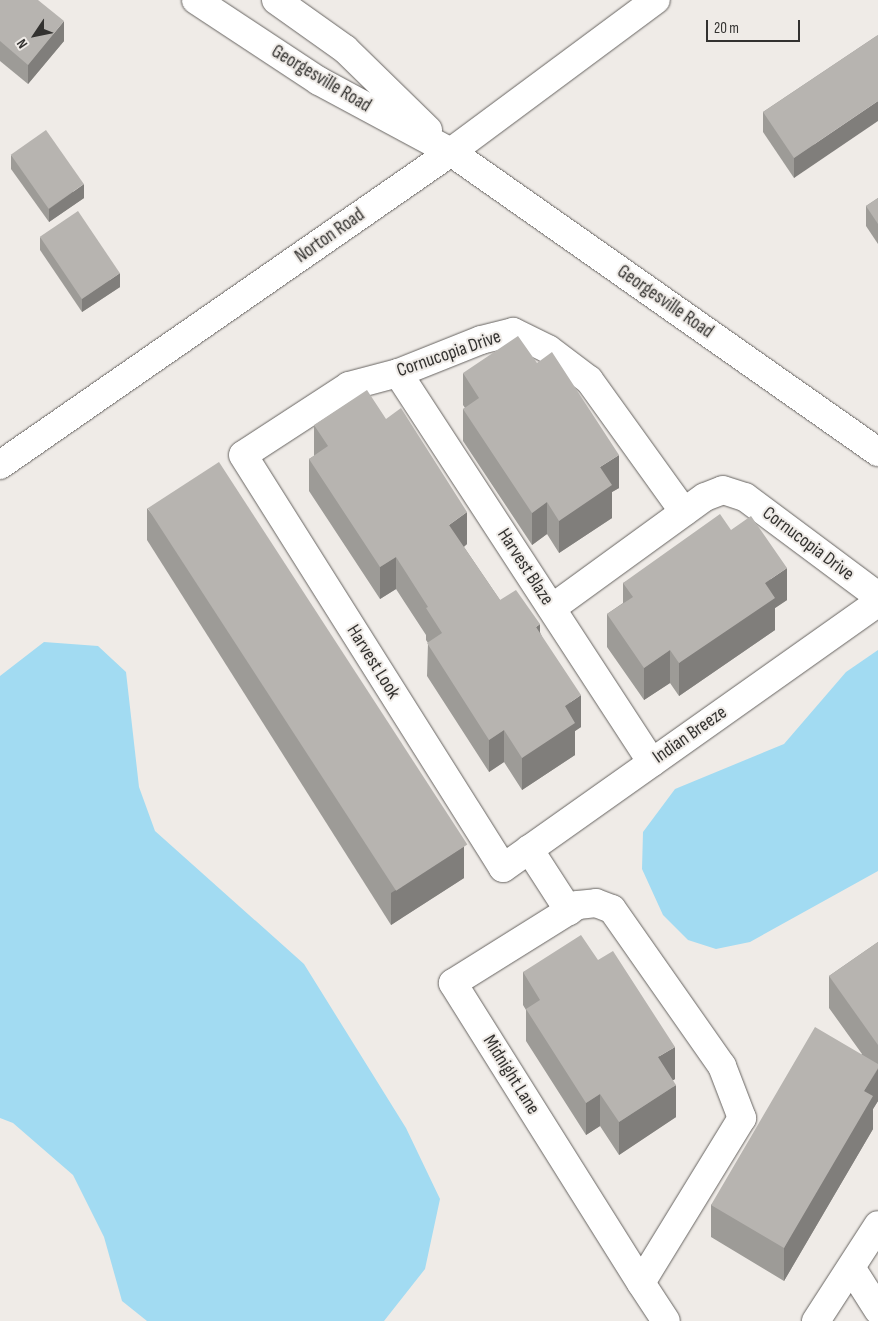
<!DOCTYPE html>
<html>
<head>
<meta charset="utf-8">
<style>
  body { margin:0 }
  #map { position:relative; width:878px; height:1321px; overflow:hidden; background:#efebe7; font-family:"Sofia Sans Condensed",sans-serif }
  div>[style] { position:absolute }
  .water>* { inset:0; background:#a2dbf2 }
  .roads { filter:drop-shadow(0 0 1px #676461) drop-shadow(0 0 1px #676461) }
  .minor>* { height:28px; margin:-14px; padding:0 14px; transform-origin:14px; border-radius:14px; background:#fff }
  .major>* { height:28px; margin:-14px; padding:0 14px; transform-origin:14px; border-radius:14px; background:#fff }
  .wall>* { inset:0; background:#9d9b97 }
  .shaded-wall>* { inset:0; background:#807e7b }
  .building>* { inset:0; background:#b7b4b0; transform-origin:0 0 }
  span { translate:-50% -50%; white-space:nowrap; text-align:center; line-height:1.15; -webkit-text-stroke:4px #efebe7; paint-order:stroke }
  .street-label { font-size:19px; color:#333230 }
  .north { position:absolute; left:10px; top:10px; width:50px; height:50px; -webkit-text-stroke:4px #efebe7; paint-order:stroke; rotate:236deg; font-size:14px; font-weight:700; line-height:20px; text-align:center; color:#333230 }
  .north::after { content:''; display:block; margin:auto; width:18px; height:22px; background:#333230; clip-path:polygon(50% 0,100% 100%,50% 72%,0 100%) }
  .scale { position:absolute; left:706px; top:20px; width:94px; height:22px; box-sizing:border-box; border:2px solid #333230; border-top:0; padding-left:6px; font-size:15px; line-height:18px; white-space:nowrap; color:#333230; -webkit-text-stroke:4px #efebe7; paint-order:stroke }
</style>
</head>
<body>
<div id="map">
  <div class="water">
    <div style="clip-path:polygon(44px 642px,98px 646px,126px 672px,139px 787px,155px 831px,304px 964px,406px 1128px,440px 1199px,425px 1269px,384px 1321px,147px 1321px,122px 1301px,104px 1237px,73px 1175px,13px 1123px,0 1118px,0 676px)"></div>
    <div style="clip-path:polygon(878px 650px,878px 871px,750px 942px,716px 949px,688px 940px,663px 915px,642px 869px,643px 832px,675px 789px,784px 744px,846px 672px)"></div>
  </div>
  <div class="roads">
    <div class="minor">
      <div style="left:451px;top:152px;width:522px;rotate:35.09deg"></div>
      <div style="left:398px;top:373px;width:465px;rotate:56.9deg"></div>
      <div style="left:684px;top:512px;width:163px;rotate:-125.7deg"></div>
      <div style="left:589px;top:380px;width:51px;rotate:-142.9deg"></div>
      <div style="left:548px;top:349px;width:39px;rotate:-154deg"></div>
      <div style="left:513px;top:332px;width:33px;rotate:166deg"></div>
      <div style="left:481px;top:340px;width:89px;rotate:158.3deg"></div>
      <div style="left:398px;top:373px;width:51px;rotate:165.1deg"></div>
      <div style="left:349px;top:386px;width:126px;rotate:146.9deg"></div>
      <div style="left:243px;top:455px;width:488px;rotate:57.8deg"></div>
      <div style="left:503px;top:868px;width:460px;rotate:-35.3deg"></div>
      <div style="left:552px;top:608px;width:189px;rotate:-36deg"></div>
      <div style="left:705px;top:497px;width:19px;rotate:-21deg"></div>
      <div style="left:723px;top:490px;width:23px;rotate:18deg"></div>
      <div style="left:745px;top:497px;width:166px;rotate:36.7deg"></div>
      <div style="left:529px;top:849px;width:74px;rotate:57.2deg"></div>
      <div style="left:596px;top:903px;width:17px;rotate:21deg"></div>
      <div style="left:612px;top:909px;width:192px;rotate:55deg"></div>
      <div style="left:722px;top:1066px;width:56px;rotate:69deg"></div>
      <div style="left:742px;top:1118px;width:193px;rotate:121.5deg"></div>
      <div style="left:641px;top:1283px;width:354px;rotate:-122.1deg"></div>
      <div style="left:453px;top:983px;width:147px;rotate:-32deg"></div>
      <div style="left:578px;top:905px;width:18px;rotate:-6deg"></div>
      <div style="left:852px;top:1269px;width:49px;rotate:57.6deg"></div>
      <div style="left:641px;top:1283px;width:45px;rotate:56.7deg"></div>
      <div style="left:816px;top:1321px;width:114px;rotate:-57.1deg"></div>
    </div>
    <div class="major">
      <div style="left:196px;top:0;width:147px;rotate:33.4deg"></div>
      <div style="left:319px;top:81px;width:150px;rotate:28.3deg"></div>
      <div style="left:276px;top:0;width:85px;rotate:35.4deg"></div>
      <div style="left:345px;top:49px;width:116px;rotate:44.3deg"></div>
      <div style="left:0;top:465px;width:549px;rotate:-34.76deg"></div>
      <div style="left:451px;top:152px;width:255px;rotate:-36.6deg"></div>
    </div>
  </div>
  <div class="wall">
    <div style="clip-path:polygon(0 0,64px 41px,28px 84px,0 61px)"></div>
    <div style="clip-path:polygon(878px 35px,794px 178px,763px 132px,763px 112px)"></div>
    <div style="clip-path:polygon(11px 155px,84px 198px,49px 222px,11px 169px)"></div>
    <div style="clip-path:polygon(878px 198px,878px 244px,866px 226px,866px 206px)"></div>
    <div style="clip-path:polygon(40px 237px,120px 287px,82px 312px,40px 250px)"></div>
    <div style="clip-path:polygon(463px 373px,619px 488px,612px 492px,612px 518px,559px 553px,547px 534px,532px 545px,463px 441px,463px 409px,465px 408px,463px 405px)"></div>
    <div style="clip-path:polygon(314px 425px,467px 544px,464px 547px,500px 600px,540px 632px,581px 727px,575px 731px,575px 755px,522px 790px,504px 762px,489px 772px,427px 676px,428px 643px,426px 640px,426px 635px,396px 589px,380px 599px,309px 491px,309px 459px,314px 456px)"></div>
    <div style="clip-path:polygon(147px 508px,464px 878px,391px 925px,147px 540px)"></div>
    <div style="clip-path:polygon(731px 530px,787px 600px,775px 608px,775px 630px,679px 696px,670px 683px,644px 700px,607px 647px,607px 614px,623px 603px,623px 583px)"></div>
    <div style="clip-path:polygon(878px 942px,878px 1101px,873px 1109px,873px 1129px,784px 1281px,711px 1237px,711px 1205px,862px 1054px,829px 1008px,829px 976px)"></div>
    <div style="clip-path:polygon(598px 960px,675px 1079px,673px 1080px,676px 1117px,619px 1155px,600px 1126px,586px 1135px,526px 1041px,526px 1010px,523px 1005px,523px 972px)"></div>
  </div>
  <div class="shaded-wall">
    <div style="clip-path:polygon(64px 21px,64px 41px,28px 84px,28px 65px)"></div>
    <div style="clip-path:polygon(878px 101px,878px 121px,794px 178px,794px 158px)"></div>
    <div style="clip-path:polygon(84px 184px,84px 198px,49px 222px,49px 209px)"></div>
    <div style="clip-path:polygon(120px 273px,120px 287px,82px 312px,82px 299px)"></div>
    <div style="clip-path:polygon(619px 455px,619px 488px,612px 492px,612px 518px,559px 553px,559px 521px,600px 467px)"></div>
    <div style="clip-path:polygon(547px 502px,547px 534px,532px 545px,532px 513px)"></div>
    <div style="clip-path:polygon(467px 512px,467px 544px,449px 557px,449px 525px)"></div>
    <div style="clip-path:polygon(396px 557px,396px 589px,380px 599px,380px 567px)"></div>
    <div style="clip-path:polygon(787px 568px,787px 600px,775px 608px,775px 630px,679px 696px,679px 663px,765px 583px)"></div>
    <div style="clip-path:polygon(540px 624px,540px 657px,536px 627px)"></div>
    <div style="clip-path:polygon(670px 650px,670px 683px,644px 700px,644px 668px)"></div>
    <div style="clip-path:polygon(581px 695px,581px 727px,575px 731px,575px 755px,522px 790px,522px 758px,565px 706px)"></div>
    <div style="clip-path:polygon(504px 730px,504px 762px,489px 772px,489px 740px)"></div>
    <div style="clip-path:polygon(464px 846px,464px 878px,391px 925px,391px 893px)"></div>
    <div style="clip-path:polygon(878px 1045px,878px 1101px,873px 1109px,873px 1129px,784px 1281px,784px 1248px,864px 1091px,878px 1069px)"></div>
    <div style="clip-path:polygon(675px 1047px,675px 1079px,658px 1090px,658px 1057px)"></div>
    <div style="clip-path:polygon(676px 1085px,676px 1117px,619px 1155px,619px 1122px)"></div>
    <div style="clip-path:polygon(600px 1094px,600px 1126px,586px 1135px,586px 1103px)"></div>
  </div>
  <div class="building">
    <div style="clip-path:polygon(0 0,38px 0,64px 21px,28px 65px,0 41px)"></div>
    <div style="clip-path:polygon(878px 35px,878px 101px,794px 158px,763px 112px)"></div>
    <div style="left:46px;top:130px;width:66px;height:43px;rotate:55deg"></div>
    <div style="clip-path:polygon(878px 198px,878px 224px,866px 206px)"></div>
    <div style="left:78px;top:211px;width:75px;height:46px;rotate:56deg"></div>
    <div style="clip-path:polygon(518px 336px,537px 363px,552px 352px,619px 455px,600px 467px,612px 485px,559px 521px,547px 502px,532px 513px,463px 409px,479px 398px,463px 373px)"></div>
    <div style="clip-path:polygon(367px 390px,386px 419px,401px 408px,467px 512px,449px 525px,500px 600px,516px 590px,540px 624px,536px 627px,581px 695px,565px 706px,575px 723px,522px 758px,504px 730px,489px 740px,427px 643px,442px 633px,426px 608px,428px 607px,396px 557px,380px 567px,309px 459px,328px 446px,314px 425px)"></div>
    <div style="left:219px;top:462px;width:456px;height:85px;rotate:57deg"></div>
    <div style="clip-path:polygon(720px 514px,731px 530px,751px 516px,787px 568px,765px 583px,775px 598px,679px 663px,670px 650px,644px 668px,607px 614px,633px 597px,623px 583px)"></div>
    <div style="clip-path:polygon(581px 935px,598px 960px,613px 951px,675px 1047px,658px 1057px,676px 1085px,619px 1122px,600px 1094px,586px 1103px,526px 1009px,540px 1000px,523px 972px)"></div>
    <div style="clip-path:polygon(878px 942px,878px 1045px,829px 976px)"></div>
    <div style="clip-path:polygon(815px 1027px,878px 1064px,878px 1068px,864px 1091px,873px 1096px,784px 1248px,711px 1205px)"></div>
  </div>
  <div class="street-label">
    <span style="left:321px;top:79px;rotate:31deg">Georgesville Road</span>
    <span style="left:330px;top:236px;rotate:-35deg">Norton Road</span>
    <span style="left:665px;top:302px;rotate:35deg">Georgesville Road</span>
    <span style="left:449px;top:354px;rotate:-19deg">Cornucopia Drive</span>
    <span style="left:808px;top:544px;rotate:37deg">Cornucopia Drive</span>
    <span style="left:525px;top:567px;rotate:57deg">Harvest Blaze</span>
    <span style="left:373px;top:662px;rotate:58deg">Harvest Look</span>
    <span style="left:690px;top:735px;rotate:-35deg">Indian Breeze</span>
    <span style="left:511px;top:1075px;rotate:58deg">Midnight Lane</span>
  </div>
  <div class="north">N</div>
  <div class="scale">20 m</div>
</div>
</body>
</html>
